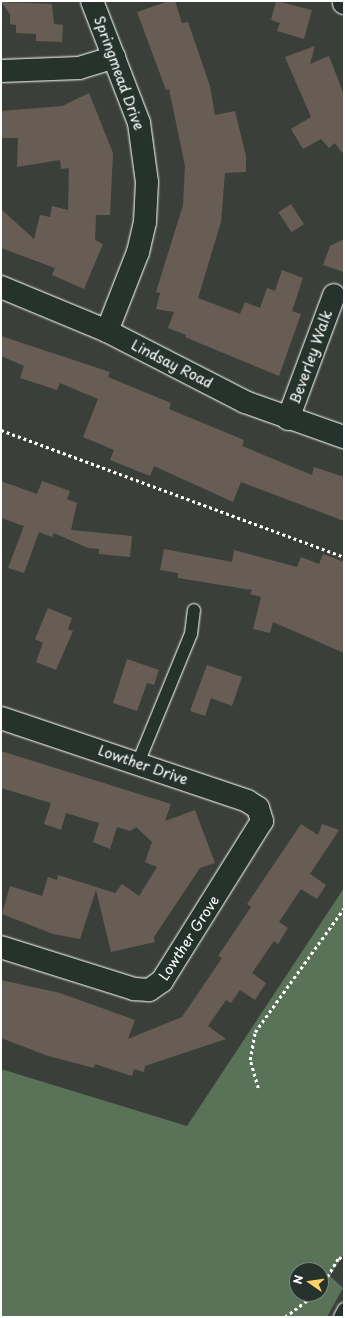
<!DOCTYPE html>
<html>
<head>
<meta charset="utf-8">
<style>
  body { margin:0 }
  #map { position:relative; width:345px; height:1318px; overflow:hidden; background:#3a4039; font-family:"Playpen Sans",sans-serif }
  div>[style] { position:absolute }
  .green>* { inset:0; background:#597258 }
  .building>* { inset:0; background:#685d55; transform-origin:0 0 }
  .path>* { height:2.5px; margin-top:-1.25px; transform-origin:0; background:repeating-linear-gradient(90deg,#fff 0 3px,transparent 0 6px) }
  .roads { filter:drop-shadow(0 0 1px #fff) drop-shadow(0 0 1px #fff) }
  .service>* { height:12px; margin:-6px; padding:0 6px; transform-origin:6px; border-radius:6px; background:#26332d }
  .minor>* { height:22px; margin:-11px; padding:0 11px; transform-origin:11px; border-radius:11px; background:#26332d }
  span { translate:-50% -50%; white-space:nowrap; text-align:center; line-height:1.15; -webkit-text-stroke:3.5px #26332d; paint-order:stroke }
  .street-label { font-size:14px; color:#fff }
  .frame { position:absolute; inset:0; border:2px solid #fff; pointer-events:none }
  .north { position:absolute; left:289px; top:1262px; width:40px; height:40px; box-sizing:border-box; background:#26332d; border:1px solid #7d8581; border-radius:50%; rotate:283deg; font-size:11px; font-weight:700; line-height:16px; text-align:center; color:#fff }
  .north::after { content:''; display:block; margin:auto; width:14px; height:18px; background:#ffd166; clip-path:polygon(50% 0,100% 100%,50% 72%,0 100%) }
</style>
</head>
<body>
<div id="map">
  <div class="green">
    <div style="clip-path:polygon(evenodd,344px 888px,344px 1254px,330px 1276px,343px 1288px,327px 1317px,1px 1317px,1px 1069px,187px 1126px,344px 888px,297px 1270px,321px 1270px,321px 1294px,297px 1294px,297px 1270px)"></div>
  </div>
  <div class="building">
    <div style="clip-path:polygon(169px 1px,175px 1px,182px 23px,188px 22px,210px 86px,215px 115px,235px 111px,246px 156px,246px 172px,225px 173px,221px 222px,198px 298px,240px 314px,245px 302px,260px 308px,267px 288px,275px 291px,282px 270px,303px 278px,292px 311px,301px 314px,279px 376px,185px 337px,186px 335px,168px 328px,174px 312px,156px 309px,160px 293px,156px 292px,183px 205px,185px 166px,169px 89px,166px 90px,137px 12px)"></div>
    <div style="clip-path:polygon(276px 1px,312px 10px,304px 39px,277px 31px,280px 23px,271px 20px)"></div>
    <div style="clip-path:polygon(1px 2px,52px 4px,54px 24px,63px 25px,62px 42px,36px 41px,36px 34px,16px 33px,16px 25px,10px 24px,10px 14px)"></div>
    <div style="clip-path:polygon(315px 46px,310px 64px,329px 56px,344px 95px,344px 155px,335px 143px,329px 148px,321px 139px,303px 149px,291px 129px,311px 117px,285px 57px)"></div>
    <div style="clip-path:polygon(89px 93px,113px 153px,110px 215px,96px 215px,95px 240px,103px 244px,84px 289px,52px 275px,55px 268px,1px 248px,1px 209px,34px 239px,40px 215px,50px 217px,52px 206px,68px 210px,69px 168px,61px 169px,60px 160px,17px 167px,18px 138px,1px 138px,1px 111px,62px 106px)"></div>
    <div style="left:291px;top:204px;width:24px;height:15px;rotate:57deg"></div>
    <div style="clip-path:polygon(344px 239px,344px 272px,323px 265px,330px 246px)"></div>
    <div style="clip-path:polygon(1px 336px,110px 372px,108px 377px,171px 403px,169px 409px,244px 440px,242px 446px,312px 475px,314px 467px,344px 477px,344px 521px,241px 482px,233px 502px,154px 466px,150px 476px,110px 460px,114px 450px,83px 437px,98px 399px,60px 383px,57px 390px,20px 378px,24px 366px,1px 356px)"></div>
    <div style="clip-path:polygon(1px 481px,37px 494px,42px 481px,70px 491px,67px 499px,77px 503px,71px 530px,132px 536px,130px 557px,99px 554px,99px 549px,88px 548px,54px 533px,52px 537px,39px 532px,24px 573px,8px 568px,24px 526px,1px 518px)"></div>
    <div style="clip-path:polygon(164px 549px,232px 562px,234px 550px,297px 567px,301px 557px,319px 564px,323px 554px,344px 562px,344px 653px,273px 622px,270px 633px,253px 629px,261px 597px,250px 594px,252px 590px,178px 578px,178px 573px,160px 570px)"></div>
    <div style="clip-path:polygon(48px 608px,72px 618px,68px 629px,73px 631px,56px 670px,36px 662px,43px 643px,35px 639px)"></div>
    <div style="clip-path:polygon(127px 659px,159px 670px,154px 685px,147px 683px,137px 711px,113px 703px)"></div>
    <div style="clip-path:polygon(207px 665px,242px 677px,232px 706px,211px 698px,205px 716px,190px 711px)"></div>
    <div style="clip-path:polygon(1px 751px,171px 804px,165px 821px,195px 810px,215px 863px,200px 868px,154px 937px,155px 942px,111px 952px,96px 890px,80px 939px,53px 934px,2px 914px,10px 886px,42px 896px,48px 877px,57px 880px,58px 875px,115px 893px,122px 884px,139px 896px,157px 867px,145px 862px,152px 842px,136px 827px,130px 831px,117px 827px,110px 849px,93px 842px,99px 823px,66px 813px,61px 830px,44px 824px,51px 803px,1px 788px)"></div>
    <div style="clip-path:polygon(301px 824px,318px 835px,322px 824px,339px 830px,310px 874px,326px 885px,317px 899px,301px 889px,279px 922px,288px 928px,278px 944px,274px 941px,252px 973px,266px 983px,255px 1000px,240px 990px,231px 1003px,226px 1000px,208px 1026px,226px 1039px,145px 1066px,144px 1072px,134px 1069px,132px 1076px,95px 1064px,94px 1068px,48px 1056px,1px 1038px,1px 980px,60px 993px,135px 1020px,128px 1039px,182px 1017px,222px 958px,218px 956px,251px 907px,247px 904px)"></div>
  </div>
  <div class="path">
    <div style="left:1px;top:430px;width:366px;rotate:20.3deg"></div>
    <div style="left:258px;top:1088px;width:29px;rotate:-106deg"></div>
    <div style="left:250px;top:1060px;width:28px;rotate:-80deg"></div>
    <div style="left:255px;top:1032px;width:153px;rotate:-54.3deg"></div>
    <div style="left:321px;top:1287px;width:35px;rotate:-59deg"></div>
    <div style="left:339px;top:1257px;width:6px;rotate:31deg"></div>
    <div style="left:285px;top:1317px;width:39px;rotate:-37deg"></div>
  </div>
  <div class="roads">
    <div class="service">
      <div style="left:138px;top:763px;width:139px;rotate:-67.7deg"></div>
      <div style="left:191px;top:634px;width:24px;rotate:-83deg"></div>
      <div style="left:340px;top:1317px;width:9px;rotate:-63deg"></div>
    </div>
    <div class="minor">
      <div style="left:92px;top:1px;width:131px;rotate:68.9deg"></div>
      <div style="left:139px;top:123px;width:60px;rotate:82.3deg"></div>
      <div style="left:147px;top:182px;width:40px;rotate:92.9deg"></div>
      <div style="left:145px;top:222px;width:31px;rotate:103deg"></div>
      <div style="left:138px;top:252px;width:85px;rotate:111.4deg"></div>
      <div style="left:344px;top:1px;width:2px;rotate:90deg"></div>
      <div style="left:1px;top:71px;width:78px;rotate:-2.2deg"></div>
      <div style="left:79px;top:68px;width:37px;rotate:-17deg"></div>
      <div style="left:1px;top:287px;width:115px;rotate:22.5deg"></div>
      <div style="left:107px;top:331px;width:155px;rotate:27.2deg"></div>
      <div style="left:245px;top:402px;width:105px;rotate:19.5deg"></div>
      <div style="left:288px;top:419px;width:132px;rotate:-69.6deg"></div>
      <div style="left:1px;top:718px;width:260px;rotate:18.6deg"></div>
      <div style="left:247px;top:801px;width:13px;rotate:32deg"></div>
      <div style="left:258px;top:808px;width:14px;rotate:73deg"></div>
      <div style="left:262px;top:821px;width:189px;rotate:122deg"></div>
      <div style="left:162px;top:981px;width:16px;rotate:145deg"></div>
      <div style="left:149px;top:990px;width:15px;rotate:-176deg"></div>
      <div style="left:134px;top:989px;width:139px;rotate:-162.5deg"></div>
    </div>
  </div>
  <div class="street-label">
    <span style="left:119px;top:73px;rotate:70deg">Springmead Drive</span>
    <span style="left:311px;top:357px;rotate:-70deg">Beverley Walk</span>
    <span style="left:172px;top:364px;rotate:27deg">Lindsay Road</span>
    <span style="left:143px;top:765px;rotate:19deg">Lowther Drive</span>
    <span style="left:189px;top:938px;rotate:-57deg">Lowther Grove</span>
  </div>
  <div class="frame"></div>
  <div class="north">N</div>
</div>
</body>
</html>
